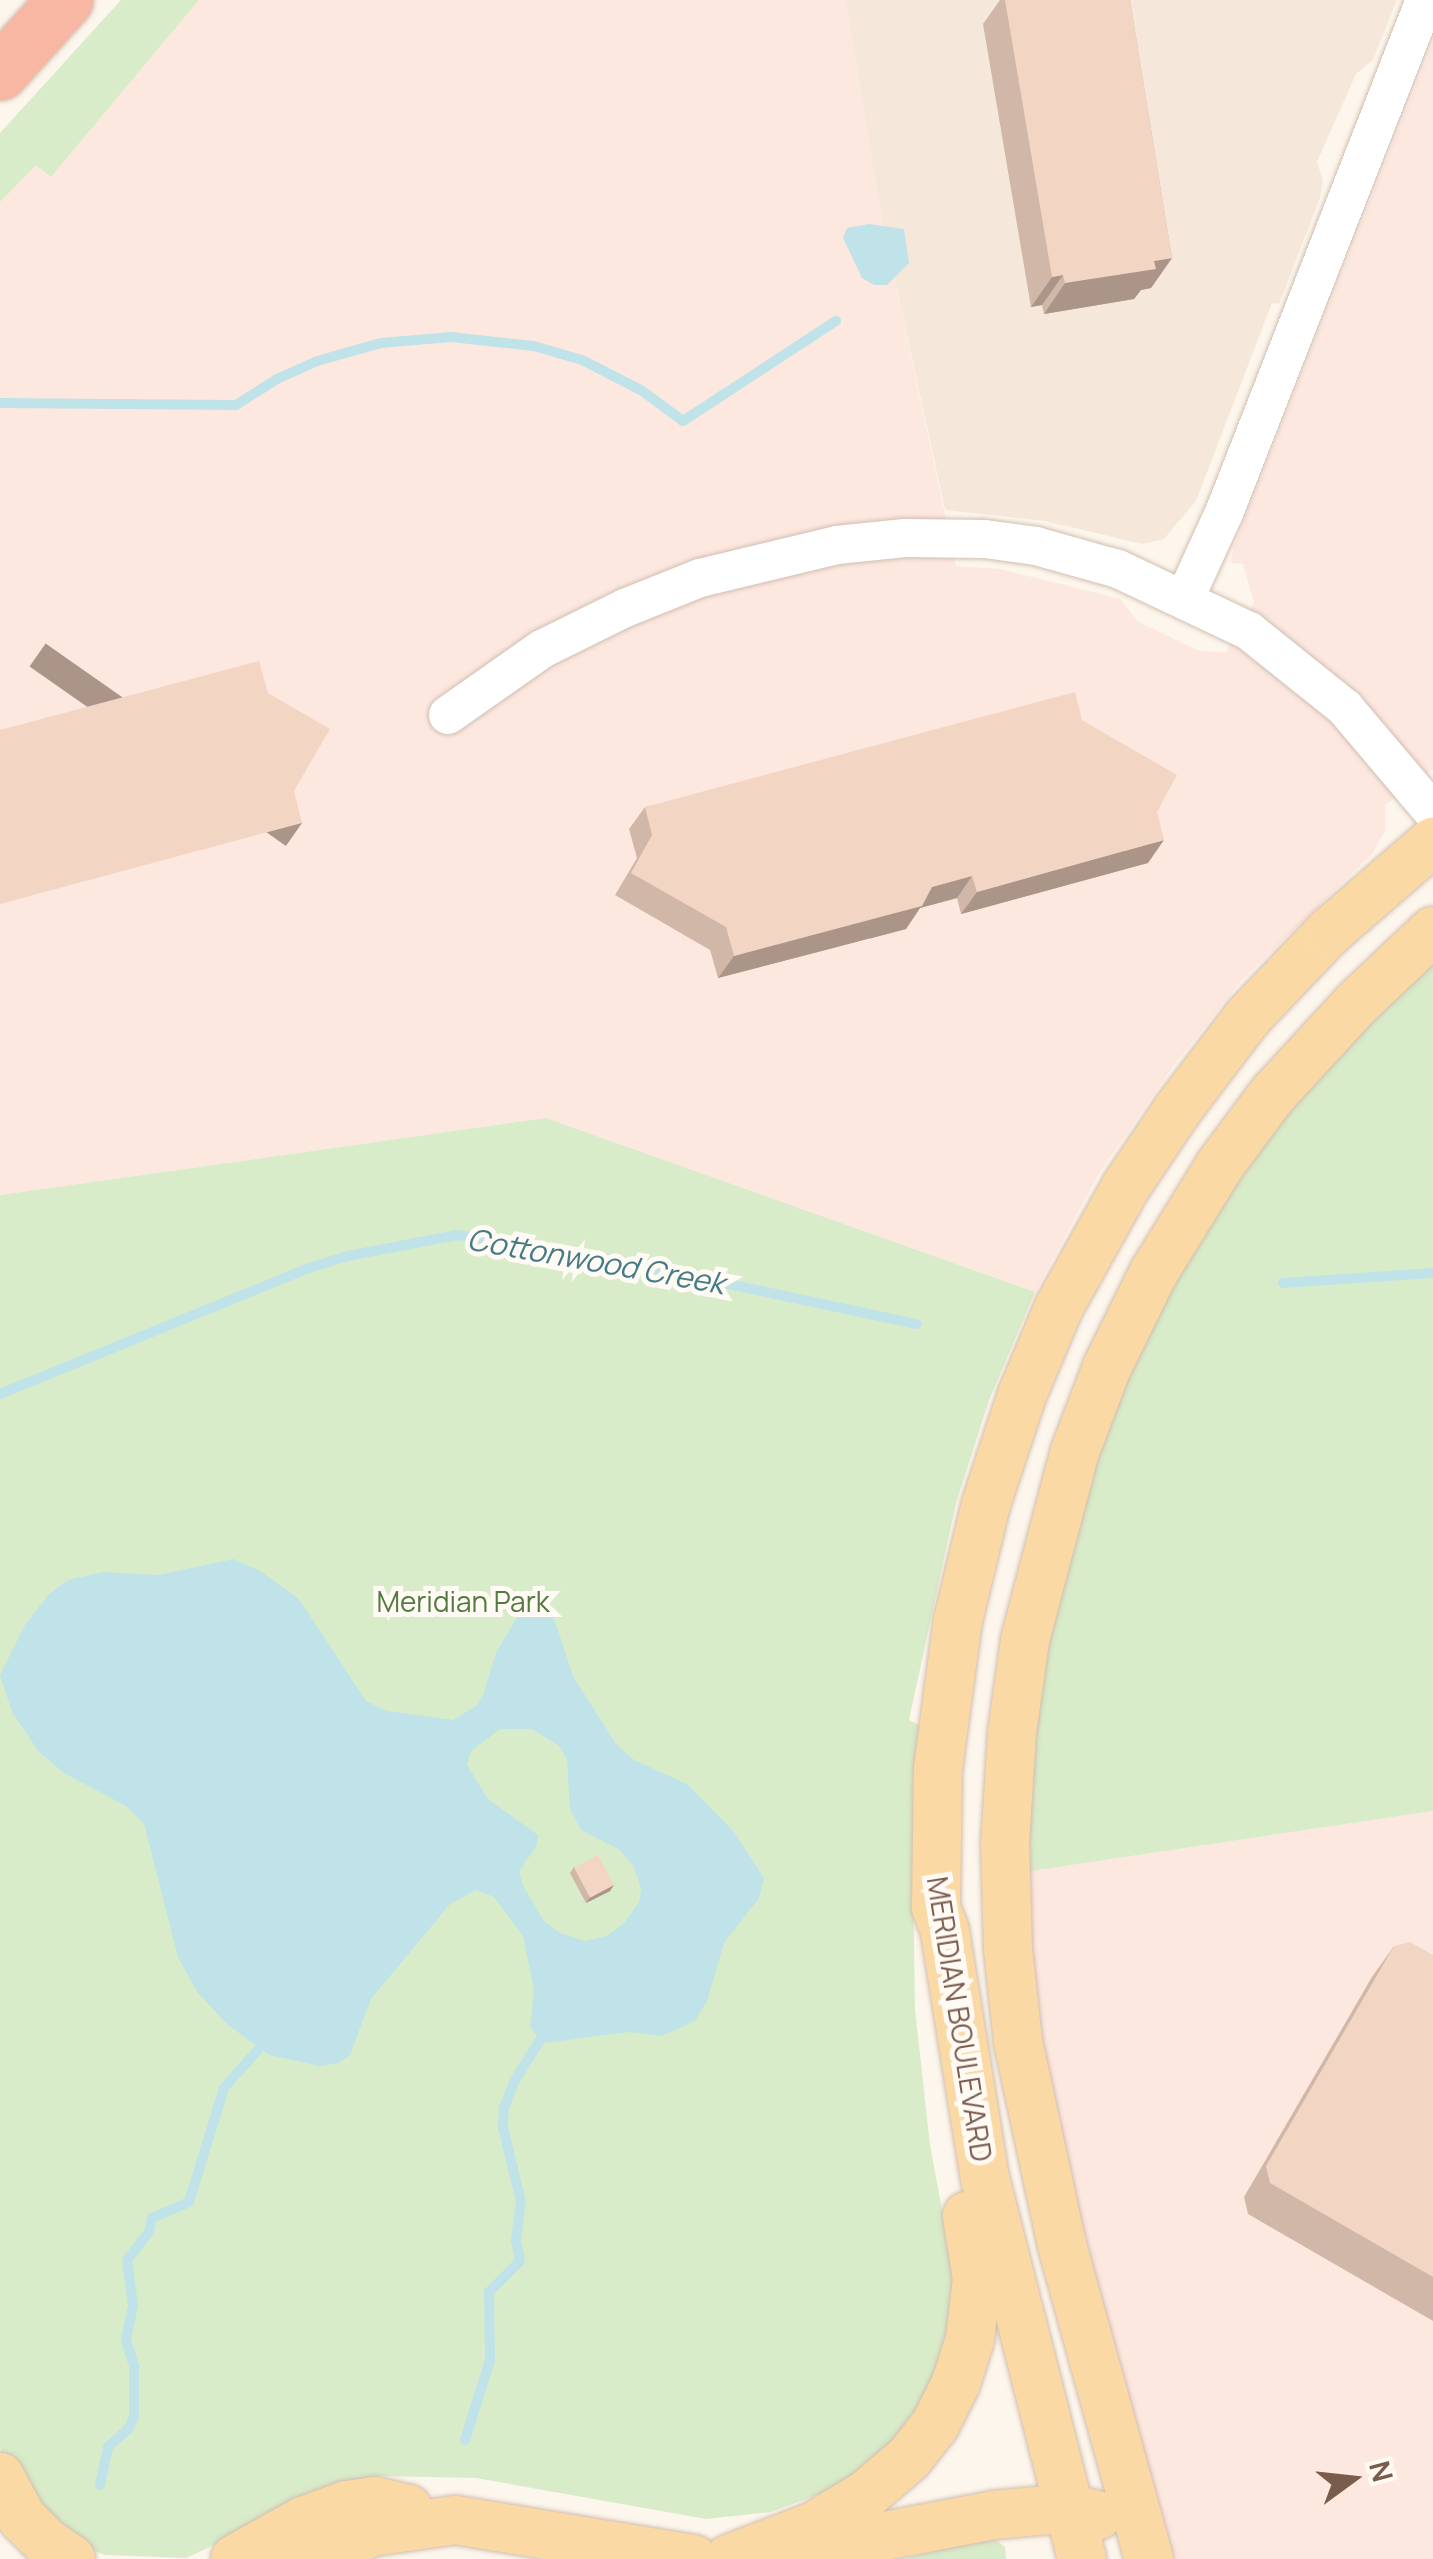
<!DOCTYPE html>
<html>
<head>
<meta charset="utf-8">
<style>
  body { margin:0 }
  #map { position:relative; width:1433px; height:2559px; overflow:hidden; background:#fdf6ec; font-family:Manrope,sans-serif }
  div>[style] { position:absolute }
  .residential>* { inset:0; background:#f5e8da }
  .commercial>* { inset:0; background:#fde8e0 }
  .green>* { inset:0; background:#d8ecc9 }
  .water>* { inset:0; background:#bfe3e8 }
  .stream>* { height:10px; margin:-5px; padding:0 5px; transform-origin:5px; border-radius:5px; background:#bfe3e8 }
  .roads { filter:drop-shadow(0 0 2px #d1beb0) drop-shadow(0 0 2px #d1beb0) }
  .minor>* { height:38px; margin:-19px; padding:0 19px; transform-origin:19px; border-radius:19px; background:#fff }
  .major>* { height:48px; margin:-24px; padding:0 24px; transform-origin:24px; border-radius:24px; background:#fbd9a5 }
  .highway>* { height:55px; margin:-27.5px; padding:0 27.5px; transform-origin:27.5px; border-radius:27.5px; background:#f7b7a3 }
  .wall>* { inset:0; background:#d1b7a8 }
  .shaded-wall>* { inset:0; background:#aa9588; transform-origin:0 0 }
  .building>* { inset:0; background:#f3d5c3; transform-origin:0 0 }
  span { translate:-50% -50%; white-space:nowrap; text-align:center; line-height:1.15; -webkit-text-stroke:10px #fffaf3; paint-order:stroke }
  .park-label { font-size:28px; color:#537a41 }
  .street-label { font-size:28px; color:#7a5c4d }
  .water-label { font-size:30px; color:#437c86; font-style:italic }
  .north { position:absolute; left:1303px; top:2429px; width:100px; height:100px; -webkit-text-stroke:8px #fffaf3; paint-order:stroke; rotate:75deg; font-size:28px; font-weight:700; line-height:40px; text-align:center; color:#7a5c4d }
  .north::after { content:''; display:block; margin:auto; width:35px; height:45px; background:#7a5c4d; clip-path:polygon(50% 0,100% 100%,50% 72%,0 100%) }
</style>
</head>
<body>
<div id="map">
  <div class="residential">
    <div style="clip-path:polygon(845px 0,1397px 0,1373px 60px,1356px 74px,1317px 162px,1323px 180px,1320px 198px,1279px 304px,1272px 303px,1196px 501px,1164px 539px,1142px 544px,1045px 521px,945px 510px,879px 206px)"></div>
  </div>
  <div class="commercial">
    <div style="clip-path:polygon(199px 0,845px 0,879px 206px,956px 566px,1000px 569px,1121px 599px,1137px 621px,1199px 651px,1226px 652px,1254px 602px,1243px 564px,1231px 563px,1234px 546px,1433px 42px,1433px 769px,1385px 805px,1385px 831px,1372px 854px,1241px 981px,1174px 1065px,1099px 1173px,1035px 1292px,546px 1118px,0 1195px,0 202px,36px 164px,51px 177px)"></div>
    <div style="clip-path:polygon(1433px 1811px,1433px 2559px,1164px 2559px,1040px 2050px,1025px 1872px)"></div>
  </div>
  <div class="green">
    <div style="clip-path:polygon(121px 0,199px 0,51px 177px,36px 165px,0 202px,0 133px)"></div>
    <div style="clip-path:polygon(1433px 957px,1433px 1811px,1025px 1872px,1031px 1740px,1054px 1593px,1114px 1405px,1189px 1250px,1294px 1101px)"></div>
    <div style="clip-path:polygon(546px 1118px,1035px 1292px,989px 1400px,956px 1503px,909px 1720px,921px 1726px,913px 1874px,915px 2009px,930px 2145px,952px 2263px,953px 2295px,945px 2348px,917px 2411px,891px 2443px,859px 2472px,830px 2490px,771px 2512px,706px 2519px,476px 2478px,380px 2476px,352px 2482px,186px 2558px,105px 2555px,80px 2546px,5px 2465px,0 2447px,0 1195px)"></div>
    <div style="clip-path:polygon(992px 2537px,1005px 2547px,1006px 2559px,903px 2559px)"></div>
  </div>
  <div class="water">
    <div style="clip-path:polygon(869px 224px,904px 229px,909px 263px,887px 285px,874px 285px,862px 278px,843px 238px,847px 228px)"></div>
    <div style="clip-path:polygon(evenodd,234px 1559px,260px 1571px,299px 1599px,366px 1701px,387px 1711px,453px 1720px,476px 1706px,483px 1695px,496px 1653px,524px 1605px,540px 1594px,547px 1597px,573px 1676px,616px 1744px,634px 1760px,687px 1784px,734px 1832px,764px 1878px,759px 1898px,724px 1943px,707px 2001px,695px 2021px,662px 2036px,629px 2032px,544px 2043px,530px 2027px,534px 1990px,523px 1936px,494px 1897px,476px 1890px,450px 1904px,371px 1999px,350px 2055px,339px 2063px,320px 2066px,269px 2055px,228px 2025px,197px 1992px,178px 1957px,144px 1824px,126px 1806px,64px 1773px,39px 1752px,12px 1712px,0 1675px,25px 1625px,49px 1594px,68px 1580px,104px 1572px,158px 1575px,234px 1559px,500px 1729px,532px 1729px,559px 1746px,567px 1759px,570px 1809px,581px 1830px,620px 1850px,634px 1867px,641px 1889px,639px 1902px,625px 1922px,607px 1936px,585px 1941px,560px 1933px,544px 1921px,523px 1886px,519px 1871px,536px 1847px,538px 1835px,488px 1799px,467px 1765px,471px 1751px,500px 1729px)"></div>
  </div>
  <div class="stream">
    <div style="left:0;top:403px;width:236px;rotate:0.5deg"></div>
    <div style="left:236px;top:405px;width:49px;rotate:-32.4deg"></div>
    <div style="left:277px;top:379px;width:44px;rotate:-24.2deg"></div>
    <div style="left:317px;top:361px;width:66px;rotate:-15.7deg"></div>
    <div style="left:381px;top:343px;width:70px;rotate:-4.9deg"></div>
    <div style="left:451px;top:337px;width:83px;rotate:6.2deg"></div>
    <div style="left:534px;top:346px;width:50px;rotate:16.3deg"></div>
    <div style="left:582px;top:360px;width:66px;rotate:27deg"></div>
    <div style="left:641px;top:390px;width:52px;rotate:36.4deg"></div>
    <div style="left:683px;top:421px;width:183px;rotate:-33.2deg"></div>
    <div style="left:1283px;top:1283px;width:150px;rotate:-3.8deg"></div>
    <div style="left:0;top:1394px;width:334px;rotate:-22.2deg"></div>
    <div style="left:309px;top:1268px;width:41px;rotate:-17.1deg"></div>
    <div style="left:348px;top:1256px;width:111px;rotate:-10.9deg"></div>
    <div style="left:457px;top:1235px;width:131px;rotate:8.3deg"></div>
    <div style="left:587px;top:1254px;width:337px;rotate:12deg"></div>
    <div style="left:465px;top:2440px;width:84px;rotate:-72.6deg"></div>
    <div style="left:490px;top:2360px;width:68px;rotate:-90.8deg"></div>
    <div style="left:489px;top:2292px;width:44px;rotate:-45deg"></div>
    <div style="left:520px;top:2261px;width:21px;rotate:-101deg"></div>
    <div style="left:516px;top:2240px;width:38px;rotate:-83deg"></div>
    <div style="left:521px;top:2202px;width:77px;rotate:-103.5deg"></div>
    <div style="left:503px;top:2127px;width:19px;rotate:-87deg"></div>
    <div style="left:504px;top:2108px;width:30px;rotate:-69deg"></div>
    <div style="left:515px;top:2080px;width:60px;rotate:-57.9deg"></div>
    <div style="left:100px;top:2485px;width:39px;rotate:-78deg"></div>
    <div style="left:108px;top:2447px;width:28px;rotate:-42deg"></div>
    <div style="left:129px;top:2428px;width:12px;rotate:-66deg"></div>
    <div style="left:134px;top:2417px;width:51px;rotate:-90deg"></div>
    <div style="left:134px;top:2366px;width:28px;rotate:-107deg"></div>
    <div style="left:126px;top:2339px;width:34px;rotate:-78deg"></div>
    <div style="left:133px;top:2306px;width:46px;rotate:-97.4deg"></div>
    <div style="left:127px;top:2260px;width:36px;rotate:-52deg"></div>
    <div style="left:149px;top:2232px;width:14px;rotate:-78deg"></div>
    <div style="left:152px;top:2218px;width:40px;rotate:-23.4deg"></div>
    <div style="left:189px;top:2202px;width:119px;rotate:-72.9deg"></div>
    <div style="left:224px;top:2088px;width:62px;rotate:-48.3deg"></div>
  </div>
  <div class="roads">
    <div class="minor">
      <div style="left:1185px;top:598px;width:94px;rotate:-65.4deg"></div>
      <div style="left:1224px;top:513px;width:551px;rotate:-68.6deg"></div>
      <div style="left:448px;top:715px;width:115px;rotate:-35.1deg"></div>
      <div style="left:542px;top:649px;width:93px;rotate:-26.3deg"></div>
      <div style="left:625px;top:608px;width:81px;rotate:-21.8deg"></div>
      <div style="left:700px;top:578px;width:141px;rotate:-13.5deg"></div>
      <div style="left:837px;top:545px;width:68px;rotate:-5.9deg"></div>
      <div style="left:905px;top:538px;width:80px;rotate:0.7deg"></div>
      <div style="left:985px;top:539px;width:51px;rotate:7.8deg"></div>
      <div style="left:1036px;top:546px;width:85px;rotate:15.7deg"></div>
      <div style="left:1118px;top:569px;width:145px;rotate:25.3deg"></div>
      <div style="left:1249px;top:631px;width:123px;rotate:38.7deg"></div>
      <div style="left:1345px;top:708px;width:136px;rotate:49.8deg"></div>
    </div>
    <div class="major">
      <div style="left:0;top:2477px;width:47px;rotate:61.8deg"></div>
      <div style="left:22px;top:2518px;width:35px;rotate:45deg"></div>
      <div style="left:47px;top:2543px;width:29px;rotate:34deg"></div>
      <div style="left:790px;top:2554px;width:208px;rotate:-10.8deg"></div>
      <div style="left:994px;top:2515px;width:75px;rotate:-5.3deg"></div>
      <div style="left:1069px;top:2508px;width:30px;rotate:14deg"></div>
      <div style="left:235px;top:2559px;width:78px;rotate:-29.2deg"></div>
      <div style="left:303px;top:2521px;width:47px;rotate:-20deg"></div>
      <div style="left:347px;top:2505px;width:27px;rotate:-8deg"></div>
      <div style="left:374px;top:2501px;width:35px;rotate:13deg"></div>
      <div style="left:309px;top:2559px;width:69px;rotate:-23.2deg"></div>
      <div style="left:372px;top:2532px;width:84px;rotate:-8.2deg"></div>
      <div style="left:455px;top:2520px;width:242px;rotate:9.3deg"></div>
      <div style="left:729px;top:2559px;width:91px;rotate:-21.2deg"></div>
      <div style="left:814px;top:2526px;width:62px;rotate:-31.1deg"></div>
      <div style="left:867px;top:2494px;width:55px;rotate:-40.6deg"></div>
      <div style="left:909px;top:2458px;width:42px;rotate:-51.8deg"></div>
      <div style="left:935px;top:2425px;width:47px;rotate:-63.4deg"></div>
      <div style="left:956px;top:2383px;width:46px;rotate:-72.3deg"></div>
      <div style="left:970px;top:2339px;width:60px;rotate:-83.3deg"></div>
      <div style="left:977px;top:2279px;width:64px;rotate:-99deg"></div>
      <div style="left:1082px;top:2559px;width:392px;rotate:-104.3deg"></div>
      <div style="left:985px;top:2179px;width:251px;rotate:-99.2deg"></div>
      <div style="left:945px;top:1931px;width:26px;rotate:-111deg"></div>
      <div style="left:936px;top:1907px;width:138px;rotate:-89.2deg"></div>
      <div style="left:938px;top:1769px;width:150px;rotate:-82.4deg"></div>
      <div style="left:958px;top:1620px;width:119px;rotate:-76.4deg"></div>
      <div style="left:986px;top:1504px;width:115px;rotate:-71.7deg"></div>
      <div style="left:1022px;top:1395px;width:95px;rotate:-67.2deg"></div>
      <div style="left:1059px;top:1307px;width:140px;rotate:-60.9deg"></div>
      <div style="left:1127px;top:1185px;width:92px;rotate:-56.1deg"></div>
      <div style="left:1178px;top:1109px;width:114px;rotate:-52.8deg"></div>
      <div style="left:1247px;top:1018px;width:119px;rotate:-46.4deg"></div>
      <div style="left:1329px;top:932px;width:138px;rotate:-40.9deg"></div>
      <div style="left:1149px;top:2559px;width:326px;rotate:-105.5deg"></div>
      <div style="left:1062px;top:2245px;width:209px;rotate:-102.2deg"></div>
      <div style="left:1018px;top:2041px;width:93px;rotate:-96.2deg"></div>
      <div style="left:1008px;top:1949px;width:105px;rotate:-91.6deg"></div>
      <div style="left:1005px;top:1844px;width:111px;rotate:-86.4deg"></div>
      <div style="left:1012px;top:1733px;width:94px;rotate:-82deg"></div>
      <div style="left:1025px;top:1640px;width:192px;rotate:-75.2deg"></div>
      <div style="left:1074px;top:1454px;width:93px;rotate:-69.2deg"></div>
      <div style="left:1107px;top:1367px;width:106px;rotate:-63.7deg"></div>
      <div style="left:1154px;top:1272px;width:126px;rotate:-58.3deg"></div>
      <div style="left:1220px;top:1165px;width:89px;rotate:-53.3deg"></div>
      <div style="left:1273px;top:1094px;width:122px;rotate:-47.3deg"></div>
      <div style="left:1356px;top:1004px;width:106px;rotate:-43.5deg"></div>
    </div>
    <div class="highway">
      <div style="left:0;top:72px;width:97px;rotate:-47.9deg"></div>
    </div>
  </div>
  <div class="wall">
    <div style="clip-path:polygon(1000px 0,1130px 0,1172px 258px,1151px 288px,1141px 290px,1134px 299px,1044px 314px,1042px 305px,1031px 307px,983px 24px)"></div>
    <div style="clip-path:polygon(1082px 720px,1157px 812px,1148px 863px,961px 914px,957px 898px,920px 908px,906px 929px,718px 978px,710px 950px,615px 895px,637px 858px,629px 829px,645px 807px)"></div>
    <div style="clip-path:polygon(574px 1867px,614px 1885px,610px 1891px,586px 1903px,570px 1873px)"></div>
    <div style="clip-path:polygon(1394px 1946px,1433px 1955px,1433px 2321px,1248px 2214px,1244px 2197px,1372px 1977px)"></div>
  </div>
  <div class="shaded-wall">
    <div style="clip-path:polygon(1172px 258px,1151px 288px,1141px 290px,1134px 299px,1044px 314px,1065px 283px,1154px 261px)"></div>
    <div style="clip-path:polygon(1063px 275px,1042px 305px,1031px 307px,1052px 277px)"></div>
    <div style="left:302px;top:823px;width:28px;height:313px;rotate:125deg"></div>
    <div style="clip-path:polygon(1164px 840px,1148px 863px,961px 914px,977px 892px)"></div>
    <div style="clip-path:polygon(972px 876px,957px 898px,920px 908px,906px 929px,718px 978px,734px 956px,932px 887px)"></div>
    <div style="clip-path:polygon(614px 1885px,610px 1891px,586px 1903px,590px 1897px)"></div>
  </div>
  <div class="building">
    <div style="clip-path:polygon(1005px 0,1130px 0,1172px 258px,1154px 261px,1156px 269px,1065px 283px,1063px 275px,1052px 277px)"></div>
    <div style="clip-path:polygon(259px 661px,268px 693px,330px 729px,294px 791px,302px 823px,0 904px,0 730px)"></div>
    <div style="clip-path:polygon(1075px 692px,1082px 720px,1177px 775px,1157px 812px,1164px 840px,977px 892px,972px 876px,932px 887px,922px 906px,734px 956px,726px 927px,631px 873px,652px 835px,645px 807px)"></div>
    <div style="left:598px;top:1855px;width:34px;height:27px;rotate:62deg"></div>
    <div style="clip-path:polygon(1410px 1942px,1433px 1955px,1433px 2277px,1270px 2183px,1266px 2166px,1394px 1946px)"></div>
  </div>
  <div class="park-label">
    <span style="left:463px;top:1601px">Meridian Park</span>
  </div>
  <div class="street-label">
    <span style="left:960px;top:2019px;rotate:81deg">MERIDIAN BOULEVARD</span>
  </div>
  <div class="water-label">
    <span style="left:596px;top:1261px;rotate:10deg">Cottonwood Creek</span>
  </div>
  <div class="north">N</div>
</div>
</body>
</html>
